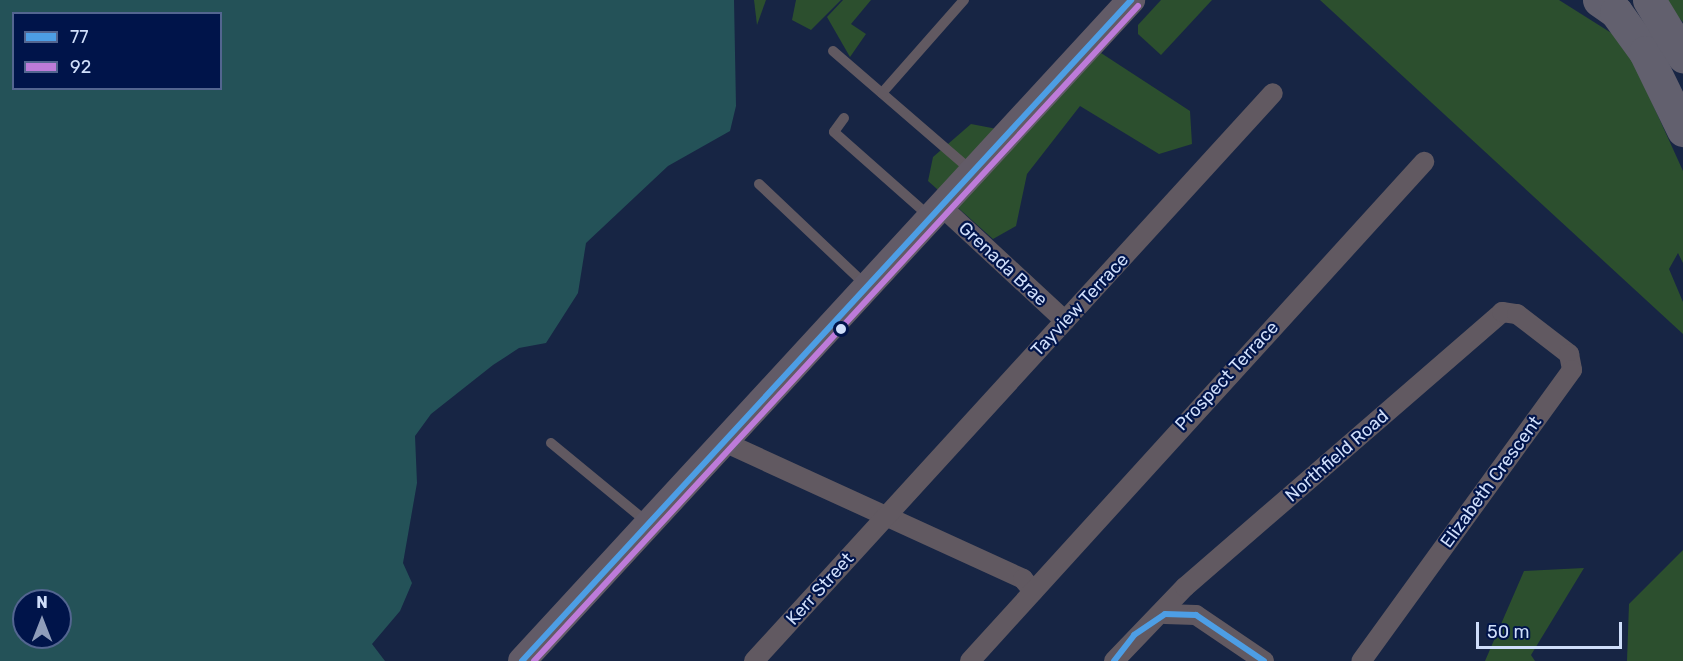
<!DOCTYPE html>
<html>
<head>
<meta charset="utf-8">
<style>
  body { margin:0 }
  #map { position:relative; width:1683px; height:661px; overflow:hidden; background:#172544; font-family:Rubik,sans-serif }
  div>[style] { position:absolute }
  .green>* { inset:0; background:#2c4f2e }
  .water>* { inset:0; background:#245258 }
  .lane>* { height:10px; margin:-5px; padding:0 5px; transform-origin:5px; border-radius:5px; background:#615961 }
  .street>* { height:20px; margin:-10px; padding:0 10px; transform-origin:10px; border-radius:10px; background:#615961 }
  .secondary>* { height:28px; margin:-14px; padding:0 14px; transform-origin:14px; border-radius:14px; background:#625b67 }
  .highway>* { height:33px; margin:-16.5px; padding:0 16.5px; transform-origin:16.5px; border-radius:16.5px; background:#62606e }
  .bus-1>* { height:6px; margin:-3px; padding:0 3px; transform-origin:3px; border-radius:3px; background:#4d9ee5 }
  .bus-2>* { height:6px; margin:-3px; padding:0 3px; transform-origin:3px; border-radius:3px; background:#bd7bd9 }
  .dots>* { width:16px; height:16px; translate:-50% -50%; box-sizing:border-box; border:3px solid #00144a; border-radius:50% }
  span { translate:-50% -50%; white-space:nowrap; text-align:center; line-height:1.15; -webkit-text-stroke:4.5px #00144a; paint-order:stroke }
  .street-label { font-size:18px; color:#cfdefa }
  .legend { position:absolute; left:12px; top:12px; width:210px; height:78px; box-sizing:border-box; background:#00144a; border:2px solid #536590; margin:0; padding:8px 10px; list-style:none; font-size:18px; color:#cfdefa }
  .legend li { display:flex; align-items:center; gap:12px; height:30px }
  .legend b { width:30px; border:2px solid #536590 }
  .north { position:absolute; left:12px; top:589px; width:60px; height:60px; box-sizing:border-box; background:#00144a; border:2px solid #536590; border-radius:50%; rotate:0deg; font-size:16px; font-weight:700; line-height:24px; text-align:center; color:#cfdefa }
  .north::after { content:''; display:block; margin:auto; width:21px; height:27px; background:#8f9dba; clip-path:polygon(50% 0,100% 100%,50% 72%,0 100%) }
  .scale { position:absolute; left:1476px; top:622px; width:146px; height:27px; box-sizing:border-box; border:3px solid #cfdefa; border-top:0; padding-left:8px; font-size:18px; line-height:21px; white-space:nowrap; color:#cfdefa; -webkit-text-stroke:4px #00144a; paint-order:stroke }
</style>
</head>
<body>
<div id="map">
  <div class="green">
    <div style="clip-path:polygon(754px 0,766px 0,757px 25px)"></div>
    <div style="clip-path:polygon(796px 0,841px 0,811px 30px,792px 20px)"></div>
    <div style="clip-path:polygon(843px 0,871px 0,851px 24px,866px 34px,850px 57px,827px 17px)"></div>
    <div style="clip-path:polygon(1161px 0,1212px 0,1161px 55px,1138px 34px,1138px 25px)"></div>
    <div style="clip-path:polygon(1320px 0,1559px 0,1613px 34px,1634px 63px,1683px 171px,1683px 263px,1678px 253px,1669px 269px,1683px 302px,1683px 334px)"></div>
    <div style="clip-path:polygon(1667px 0,1683px 0,1683px 22px,1677px 16px)"></div>
    <div style="clip-path:polygon(1101px 53px,1190px 111px,1192px 144px,1159px 154px,1080px 106px,1027px 174px,1016px 226px,993px 239px,928px 181px,933px 157px,971px 124px,1018px 133px)"></div>
    <div style="clip-path:polygon(1683px 550px,1683px 661px,1627px 661px,1629px 604px)"></div>
    <div style="clip-path:polygon(1584px 568px,1531px 655px,1535px 661px,1485px 661px,1524px 571px)"></div>
  </div>
  <div class="water">
    <div style="clip-path:polygon(evenodd,0 0,734px 0,736px 106px,730px 131px,668px 166px,586px 243px,578px 293px,546px 343px,519px 348px,493px 365px,431px 414px,415px 436px,417px 483px,403px 563px,412px 583px,400px 611px,372px 644px,385px 661px,0 661px,0 0,14px 14px,220px 14px,220px 88px,14px 88px,14px 14px,0 0,24px 601px,60px 601px,60px 637px,24px 637px,24px 601px)"></div>
  </div>
  <div class="lane">
    <div style="left:833px;top:51px;width:182px;rotate:40.8deg"></div>
    <div style="left:882px;top:93px;width:124px;rotate:-48.6deg"></div>
    <div style="left:844px;top:118px;width:17px;rotate:126deg"></div>
    <div style="left:834px;top:132px;width:128px;rotate:41.5deg"></div>
    <div style="left:759px;top:184px;width:149px;rotate:43.4deg"></div>
    <div style="left:551px;top:443px;width:126px;rotate:39.5deg"></div>
  </div>
  <div class="street">
    <div style="left:941px;top:206px;width:169px;rotate:42.8deg"></div>
    <div style="left:724px;top:442px;width:329px;rotate:24.6deg"></div>
    <div style="left:1023px;top:579px;width:16px;rotate:50deg"></div>
    <div style="left:1165px;top:614px;width:31px;rotate:2deg"></div>
    <div style="left:1196px;top:615px;width:82px;rotate:34.1deg"></div>
    <div style="left:754px;top:661px;width:769px;rotate:-47.58deg"></div>
    <div style="left:970px;top:661px;width:675px;rotate:-47.7deg"></div>
    <div style="left:1114px;top:661px;width:103px;rotate:-46.2deg"></div>
    <div style="left:1185px;top:587px;width:420px;rotate:-40.9deg"></div>
    <div style="left:1502px;top:312px;width:15px;rotate:8deg"></div>
    <div style="left:1517px;top:314px;width:66px;rotate:37.6deg"></div>
    <div style="left:1569px;top:354px;width:16px;rotate:79deg"></div>
    <div style="left:1572px;top:370px;width:359px;rotate:125.9deg"></div>
  </div>
  <div class="secondary">
    <div style="left:522px;top:661px;width:899px;rotate:-47.34deg"></div>
  </div>
  <div class="highway">
    <div style="left:1599px;top:0;width:21px;rotate:35deg"></div>
    <div style="left:1616px;top:12px;width:49px;rotate:54.1deg"></div>
    <div style="left:1645px;top:52px;width:87px;rotate:64deg"></div>
    <div style="left:1649px;top:0;width:66px;rotate:58.7deg"></div>
  </div>
  <div class="bus-1">
    <div style="left:522px;top:661px;width:899px;rotate:-47.34deg"></div>
    <div style="left:1114px;top:661px;width:33px;rotate:-52deg"></div>
    <div style="left:1134px;top:635px;width:37px;rotate:-34deg"></div>
    <div style="left:1165px;top:614px;width:31px;rotate:2deg"></div>
    <div style="left:1196px;top:615px;width:82px;rotate:34.1deg"></div>
  </div>
  <div class="bus-2">
    <div style="left:534px;top:661px;width:891px;rotate:-47.32deg"></div>
  </div>
  <div class="dots">
    <div style="left:841px;top:329px;background:#cfdefa"></div>
  </div>
  <div class="street-label">
    <span style="left:1003px;top:264px;rotate:43deg">Grenada Brae</span>
    <span style="left:1080px;top:305px;rotate:-47deg">Tayview Terrace</span>
    <span style="left:1227px;top:376px;rotate:-47deg">Prospect Terrace</span>
    <span style="left:1337px;top:456px;rotate:-41deg">Northfield Road</span>
    <span style="left:1491px;top:482px;rotate:-54deg">Elizabeth Crescent</span>
    <span style="left:820px;top:589px;rotate:-48deg">Kerr Street</span>
  </div>
  <ul class="legend">
  <li><b style="height:8px;background:#4d9ee5"></b>77</li>
  <li><b style="height:8px;background:#bd7bd9"></b>92</li>
  </ul>
  <div class="north">N</div>
  <div class="scale">50 m</div>
</div>
</body>
</html>
